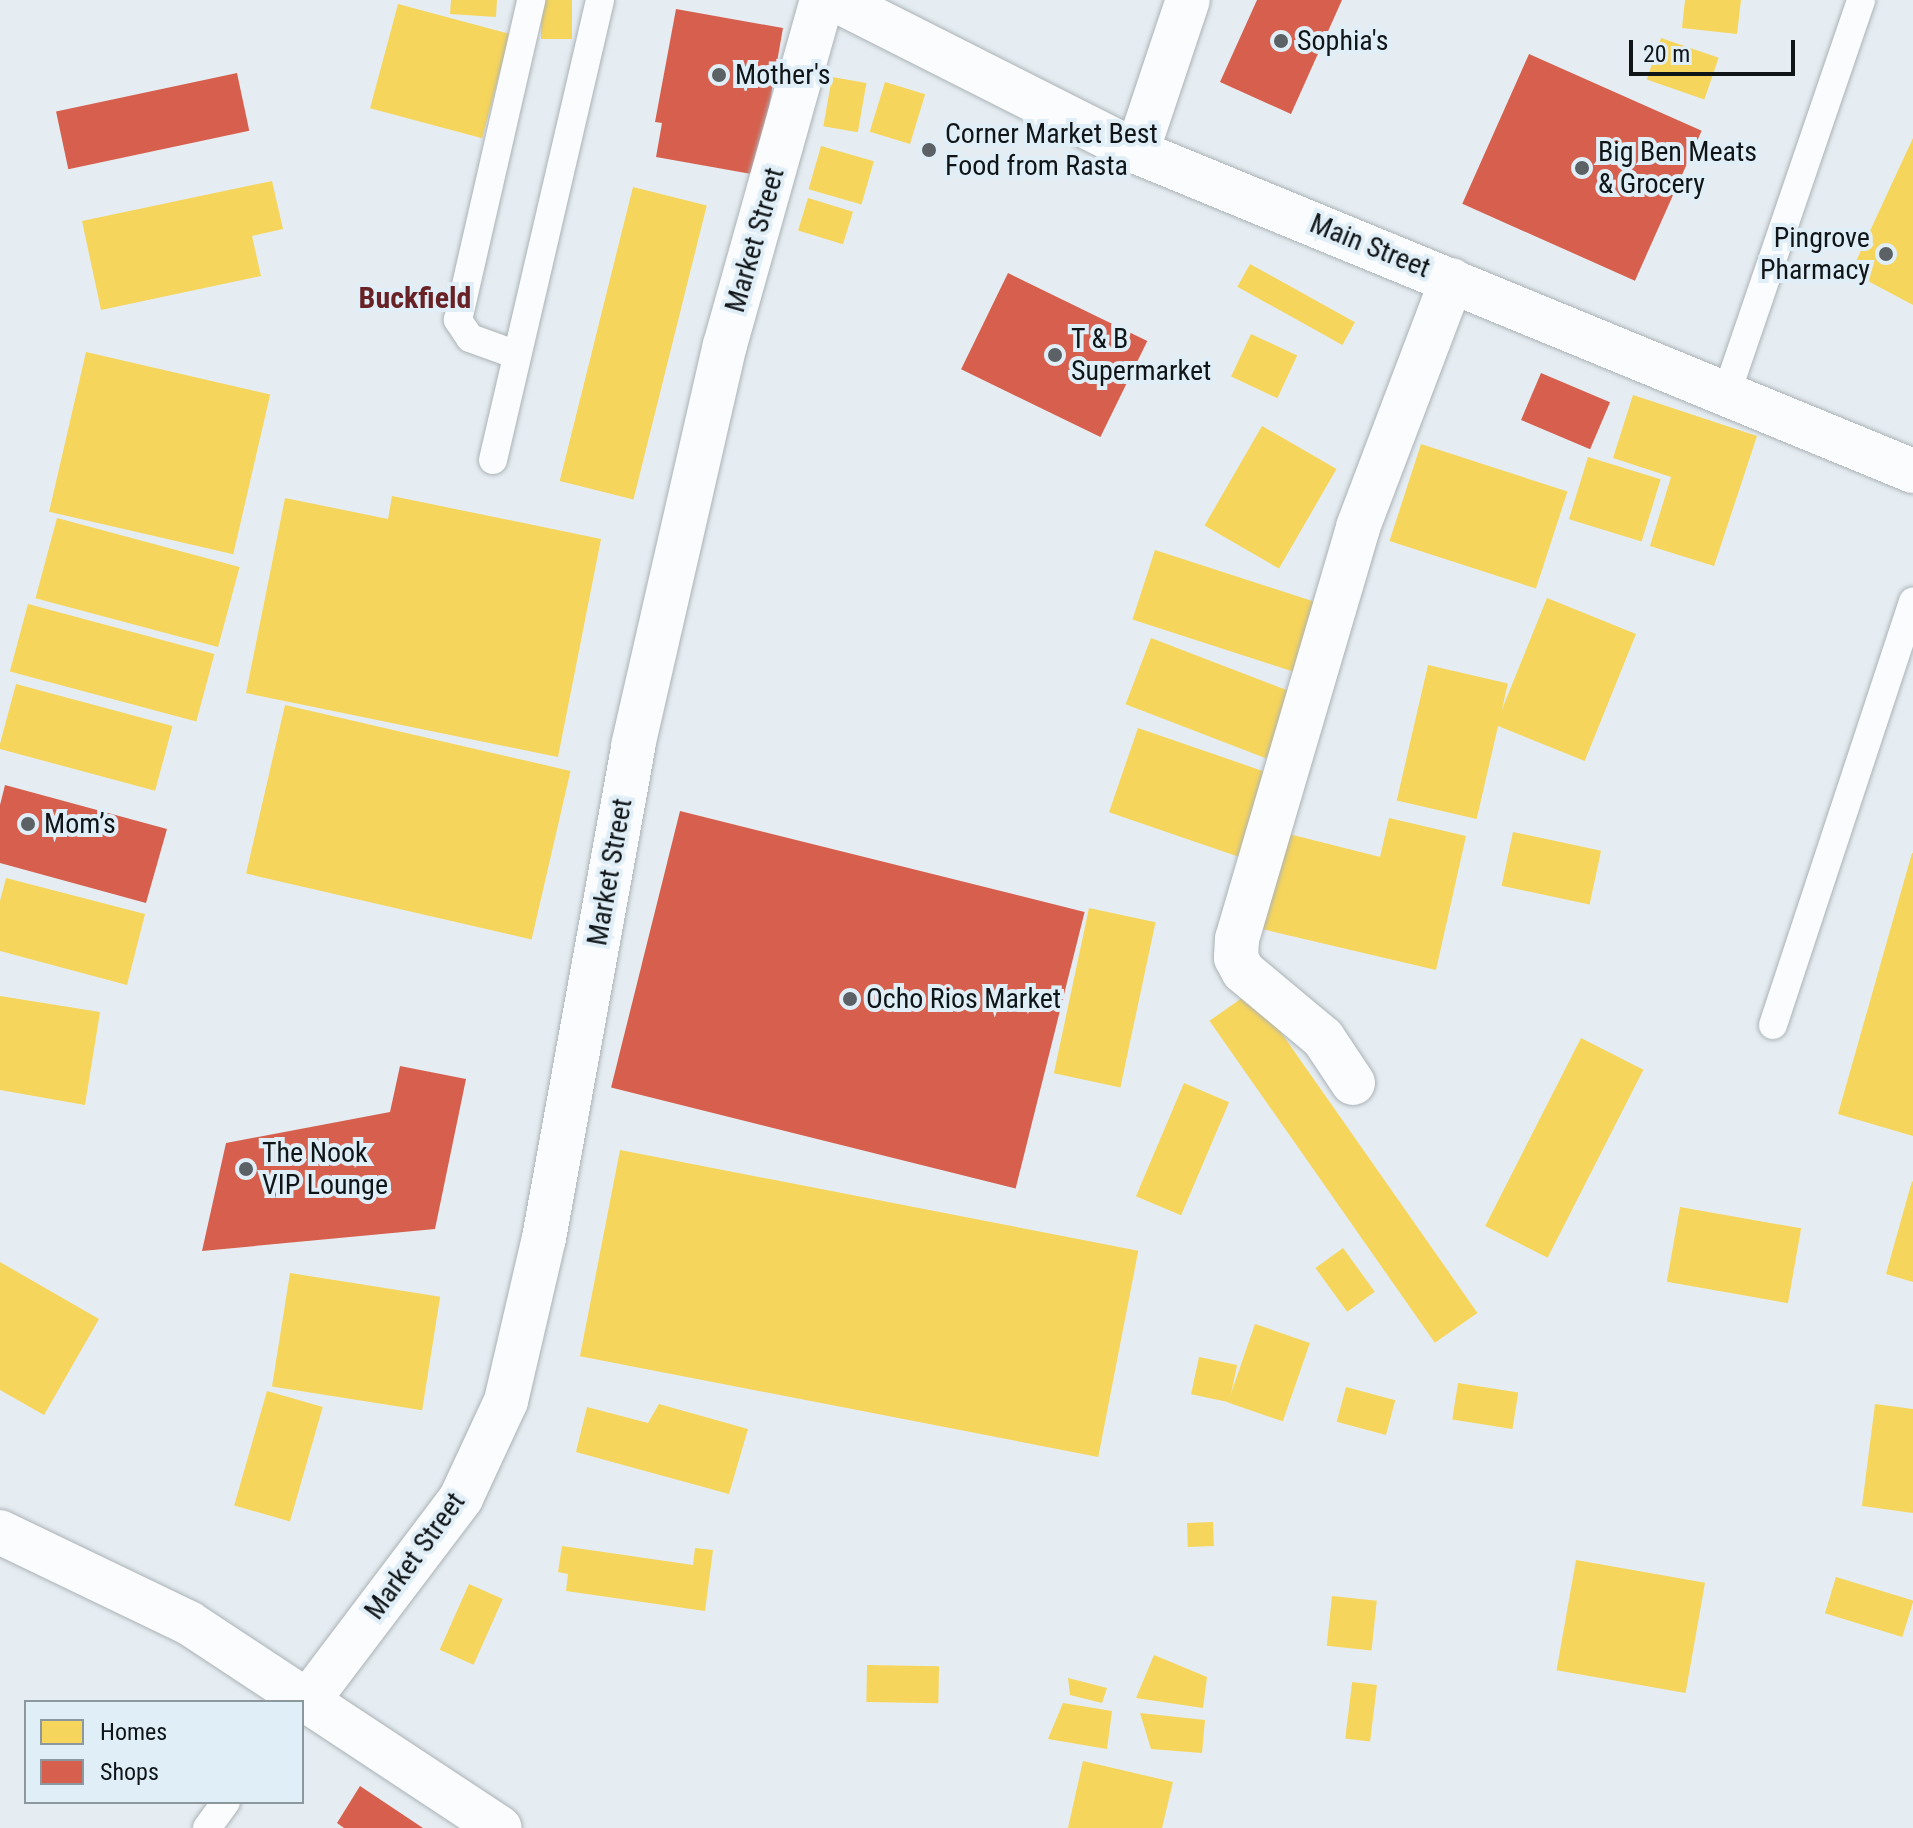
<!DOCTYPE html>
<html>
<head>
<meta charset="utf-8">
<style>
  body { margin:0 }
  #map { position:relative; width:1913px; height:1828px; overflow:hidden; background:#e5edf2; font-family:"Roboto Condensed",sans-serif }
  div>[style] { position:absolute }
  .homes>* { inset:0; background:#f6d55c; transform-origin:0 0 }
  .shops>* { inset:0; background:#d6604d; transform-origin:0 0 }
  .roads { filter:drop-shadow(0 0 2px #abb2b6) drop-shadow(0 0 2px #abb2b6) }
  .service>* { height:28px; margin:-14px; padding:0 14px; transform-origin:14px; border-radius:14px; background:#fbfcfd }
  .minor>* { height:44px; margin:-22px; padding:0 22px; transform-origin:22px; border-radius:22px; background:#fbfcfd }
  .tertiary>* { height:44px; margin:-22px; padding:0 22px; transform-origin:22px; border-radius:22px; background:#fbfcfd }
  .dots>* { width:22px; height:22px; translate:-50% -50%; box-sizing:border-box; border:4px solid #e0eef7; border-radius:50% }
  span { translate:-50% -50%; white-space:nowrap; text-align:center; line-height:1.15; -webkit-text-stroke:8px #e0eef7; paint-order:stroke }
  .poi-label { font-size:28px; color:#101518 }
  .left { translate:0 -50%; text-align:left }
  .right { translate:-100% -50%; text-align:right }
  .street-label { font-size:28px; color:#101518 }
  .neighbourhood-label { font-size:30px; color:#682226; font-weight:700 }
  .legend { position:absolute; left:24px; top:1700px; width:280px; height:104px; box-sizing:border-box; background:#e0eef7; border:2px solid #8d979e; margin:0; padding:10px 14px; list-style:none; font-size:24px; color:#101518 }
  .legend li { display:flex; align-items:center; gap:16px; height:40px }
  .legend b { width:40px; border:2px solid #8d979e }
  .scale { position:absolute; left:1629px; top:40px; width:166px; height:36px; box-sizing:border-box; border:4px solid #101518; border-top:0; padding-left:10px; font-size:24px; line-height:28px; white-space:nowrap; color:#101518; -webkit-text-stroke:6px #e0eef7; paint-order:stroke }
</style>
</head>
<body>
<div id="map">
  <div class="homes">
    <div style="clip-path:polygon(451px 0,497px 0,496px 17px,450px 14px)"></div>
    <div style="left:541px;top:0;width:31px;height:39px"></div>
    <div style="clip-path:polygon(1685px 0,1741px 0,1737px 34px,1682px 28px)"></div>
    <div style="left:398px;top:4px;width:116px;height:108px;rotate:15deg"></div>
    <div style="left:1661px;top:38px;width:61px;height:44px;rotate:19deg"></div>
    <div style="left:832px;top:77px;width:35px;height:50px;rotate:10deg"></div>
    <div style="left:885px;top:82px;width:42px;height:52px;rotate:17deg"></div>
    <div style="clip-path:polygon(1913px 138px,1913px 305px,1851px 272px)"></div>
    <div style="left:821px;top:146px;width:55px;height:45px;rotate:16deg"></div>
    <div style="clip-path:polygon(272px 181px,283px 229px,252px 236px,261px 276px,101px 310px,82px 221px)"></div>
    <div style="left:633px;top:187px;width:76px;height:303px;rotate:14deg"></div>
    <div style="left:808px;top:198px;width:47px;height:34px;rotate:17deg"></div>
    <div style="left:1250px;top:264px;width:120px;height:26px;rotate:29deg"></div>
    <div style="left:1251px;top:334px;width:51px;height:47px;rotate:25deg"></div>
    <div style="left:86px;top:352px;width:189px;height:164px;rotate:13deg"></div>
    <div style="clip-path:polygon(1633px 395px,1757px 436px,1714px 566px,1650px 546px,1671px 477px,1613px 458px)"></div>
    <div style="left:1262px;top:426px;width:86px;height:115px;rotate:30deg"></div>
    <div style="left:1421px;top:444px;width:154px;height:102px;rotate:18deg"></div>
    <div style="left:1588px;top:457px;width:76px;height:65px;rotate:17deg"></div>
    <div style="clip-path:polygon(392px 496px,601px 539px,558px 757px,246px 693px,285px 498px,388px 519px)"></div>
    <div style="left:57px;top:518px;width:189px;height:83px;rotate:15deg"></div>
    <div style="left:1155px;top:550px;width:179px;height:73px;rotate:18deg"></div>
    <div style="left:1547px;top:598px;width:96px;height:137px;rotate:22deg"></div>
    <div style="left:28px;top:604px;width:193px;height:70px;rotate:15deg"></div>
    <div style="left:1151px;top:638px;width:151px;height:71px;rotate:21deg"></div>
    <div style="left:1428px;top:665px;width:82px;height:139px;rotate:13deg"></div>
    <div style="left:16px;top:684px;width:162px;height:67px;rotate:15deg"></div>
    <div style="left:285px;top:705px;width:293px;height:173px;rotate:13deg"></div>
    <div style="left:1138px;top:728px;width:141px;height:89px;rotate:19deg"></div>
    <div style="clip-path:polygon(1389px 818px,1466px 836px,1436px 970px,1262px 929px,1285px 833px,1380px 857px)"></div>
    <div style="left:1513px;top:832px;width:90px;height:55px;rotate:12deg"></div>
    <div style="clip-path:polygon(1912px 853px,1913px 853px,1913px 1136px,1838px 1114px)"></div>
    <div style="clip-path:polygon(6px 878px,145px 914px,127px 985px,0 951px,0 901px)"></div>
    <div style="left:1089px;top:908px;width:68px;height:169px;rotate:12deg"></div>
    <div style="left:1252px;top:991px;width:393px;height:52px;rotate:55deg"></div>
    <div style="clip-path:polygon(0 996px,100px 1012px,85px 1105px,0 1090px)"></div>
    <div style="left:1581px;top:1038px;width:70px;height:211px;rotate:27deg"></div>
    <div style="left:1184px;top:1083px;width:49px;height:123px;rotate:23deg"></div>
    <div style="left:620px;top:1150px;width:528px;height:210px;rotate:11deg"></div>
    <div style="clip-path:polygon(1912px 1181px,1913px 1182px,1913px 1282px,1886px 1274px)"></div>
    <div style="left:1680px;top:1207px;width:123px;height:76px;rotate:10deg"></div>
    <div style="left:1343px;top:1248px;width:54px;height:34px;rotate:54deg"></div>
    <div style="clip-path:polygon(0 1262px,99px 1319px,44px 1415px,0 1390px)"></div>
    <div style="left:290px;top:1273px;width:152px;height:115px;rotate:9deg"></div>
    <div style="left:1255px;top:1324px;width:58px;height:83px;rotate:19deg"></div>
    <div style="left:1199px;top:1357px;width:39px;height:38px;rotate:12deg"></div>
    <div style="left:1458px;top:1383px;width:61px;height:37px;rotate:9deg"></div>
    <div style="left:1346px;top:1387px;width:51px;height:36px;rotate:15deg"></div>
    <div style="left:267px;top:1391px;width:58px;height:119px;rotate:16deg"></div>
    <div style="clip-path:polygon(659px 1404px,748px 1429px,729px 1494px,576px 1452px,587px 1407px,648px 1423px)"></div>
    <div style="clip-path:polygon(1875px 1404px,1913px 1409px,1913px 1513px,1862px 1506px)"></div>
    <div style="left:1213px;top:1522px;width:24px;height:26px;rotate:88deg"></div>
    <div style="clip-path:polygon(562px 1546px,693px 1565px,695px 1548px,713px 1550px,705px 1611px,566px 1591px,568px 1574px,558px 1572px)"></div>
    <div style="left:1576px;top:1560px;width:131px;height:112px;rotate:10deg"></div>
    <div style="left:1836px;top:1577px;width:81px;height:38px;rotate:17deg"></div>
    <div style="left:469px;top:1584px;width:37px;height:72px;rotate:24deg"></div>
    <div style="left:1332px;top:1596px;width:45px;height:50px;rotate:6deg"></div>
    <div style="clip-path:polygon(1154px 1655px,1207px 1677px,1203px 1708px,1136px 1698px)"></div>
    <div style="left:867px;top:1665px;width:72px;height:37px;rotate:1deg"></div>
    <div style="clip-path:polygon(1068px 1678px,1107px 1688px,1102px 1703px,1070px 1695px)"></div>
    <div style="left:1377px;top:1685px;width:57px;height:25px;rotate:97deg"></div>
    <div style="clip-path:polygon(1063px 1703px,1112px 1711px,1107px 1749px,1048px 1739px)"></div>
    <div style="clip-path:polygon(1140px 1713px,1205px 1720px,1202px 1753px,1151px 1749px)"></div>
    <div style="clip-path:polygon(1083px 1761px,1173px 1782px,1162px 1828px,1068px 1828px)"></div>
  </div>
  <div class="shops">
    <div style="clip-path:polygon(1257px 0,1342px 0,1291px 114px,1220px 82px)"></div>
    <div style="clip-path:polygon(676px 9px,783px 28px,757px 175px,656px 157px,662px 123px,655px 122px)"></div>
    <div style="left:1529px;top:54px;width:189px;height:164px;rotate:24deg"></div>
    <div style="left:237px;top:73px;width:59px;height:185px;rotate:78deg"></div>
    <div style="left:1008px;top:273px;width:155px;height:107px;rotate:26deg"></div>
    <div style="left:1541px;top:373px;width:75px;height:51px;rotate:23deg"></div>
    <div style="clip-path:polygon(5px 785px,167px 829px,146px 903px,0 863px,0 805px)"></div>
    <div style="left:680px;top:811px;width:417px;height:285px;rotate:14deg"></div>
    <div style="clip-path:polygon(400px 1066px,466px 1079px,435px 1229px,202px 1251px,226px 1143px,390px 1112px)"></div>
    <div style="clip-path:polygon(360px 1786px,423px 1828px,344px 1828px,337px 1823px)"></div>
  </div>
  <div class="roads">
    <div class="service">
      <div style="left:517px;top:355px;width:50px;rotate:-160.1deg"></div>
      <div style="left:470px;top:338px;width:22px;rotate:-124deg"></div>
      <div style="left:458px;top:320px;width:328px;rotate:-77.1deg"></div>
      <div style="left:1727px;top:392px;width:414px;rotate:-71.1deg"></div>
      <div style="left:493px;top:460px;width:472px;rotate:-76.9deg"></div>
      <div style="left:1773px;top:1025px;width:446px;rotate:-71.7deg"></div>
      <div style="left:207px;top:1828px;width:32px;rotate:-54deg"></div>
    </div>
    <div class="minor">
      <div style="left:1137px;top:152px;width:160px;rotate:-71.5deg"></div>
      <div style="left:1353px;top:1083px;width:54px;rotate:-123.7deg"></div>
      <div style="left:1323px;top:1038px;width:104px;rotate:-140.1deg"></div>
      <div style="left:1243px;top:971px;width:15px;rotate:-118deg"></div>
      <div style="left:1236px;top:958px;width:19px;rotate:-87deg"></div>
      <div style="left:1237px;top:939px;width:429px;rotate:-73.6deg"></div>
      <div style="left:1358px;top:527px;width:264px;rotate:-69.2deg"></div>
      <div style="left:0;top:1532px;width:210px;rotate:25.7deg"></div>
      <div style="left:189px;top:1623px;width:372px;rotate:33.4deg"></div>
      <div style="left:310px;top:1698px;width:251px;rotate:-52.9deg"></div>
      <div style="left:461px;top:1498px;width:107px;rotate:-65.1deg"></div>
      <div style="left:506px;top:1401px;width:167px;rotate:-76.9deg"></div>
      <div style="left:544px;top:1238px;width:500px;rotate:-79.7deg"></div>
      <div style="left:633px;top:746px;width:411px;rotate:-77.1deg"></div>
      <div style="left:725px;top:345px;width:358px;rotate:-74.3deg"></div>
    </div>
    <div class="tertiary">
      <div style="left:836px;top:0;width:337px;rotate:26.8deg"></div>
      <div style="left:1137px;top:152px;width:839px;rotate:22.35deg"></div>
    </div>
  </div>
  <div class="dots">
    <div style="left:1281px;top:41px;background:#5b6164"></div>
    <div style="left:719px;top:75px;background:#5b6164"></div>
    <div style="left:929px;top:150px;background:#5b6164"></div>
    <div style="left:1582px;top:168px;background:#5b6164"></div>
    <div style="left:1886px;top:254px;background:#5b6164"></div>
    <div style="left:1055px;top:355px;background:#5b6164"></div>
    <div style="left:28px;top:824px;background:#5b6164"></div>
    <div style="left:850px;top:999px;background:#5b6164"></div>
    <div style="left:246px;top:1169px;background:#5b6164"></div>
  </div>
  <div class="poi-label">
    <span class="left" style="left:1297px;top:41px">Sophia's</span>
    <span class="left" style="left:735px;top:75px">Mother's</span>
    <span class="left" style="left:945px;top:150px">Corner Market Best<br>Food from Rasta</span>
    <span class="left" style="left:1598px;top:168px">Big Ben Meats<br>&amp; Grocery</span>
    <span class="right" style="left:1870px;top:254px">Pingrove<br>Pharmacy</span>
    <span class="left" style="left:1071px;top:355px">T &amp; B<br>Supermarket</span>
    <span class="left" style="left:44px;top:824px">Mom’s</span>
    <span class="left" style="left:866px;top:999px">Ocho Rios Market</span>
    <span class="left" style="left:262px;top:1169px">The Nook<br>VIP Lounge</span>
  </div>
  <div class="street-label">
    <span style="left:755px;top:240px;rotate:-74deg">Market Street</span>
    <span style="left:1370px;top:246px;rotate:22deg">Main Street</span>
    <span style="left:610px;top:872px;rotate:-80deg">Market Street</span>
    <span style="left:415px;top:1556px;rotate:-54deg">Market Street</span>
  </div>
  <div class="neighbourhood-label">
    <span style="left:415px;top:298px">Buckfield</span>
  </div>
  <ul class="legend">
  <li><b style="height:22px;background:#f6d55c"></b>Homes</li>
  <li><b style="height:22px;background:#d6604d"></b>Shops</li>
  </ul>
  <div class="scale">20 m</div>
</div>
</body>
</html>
